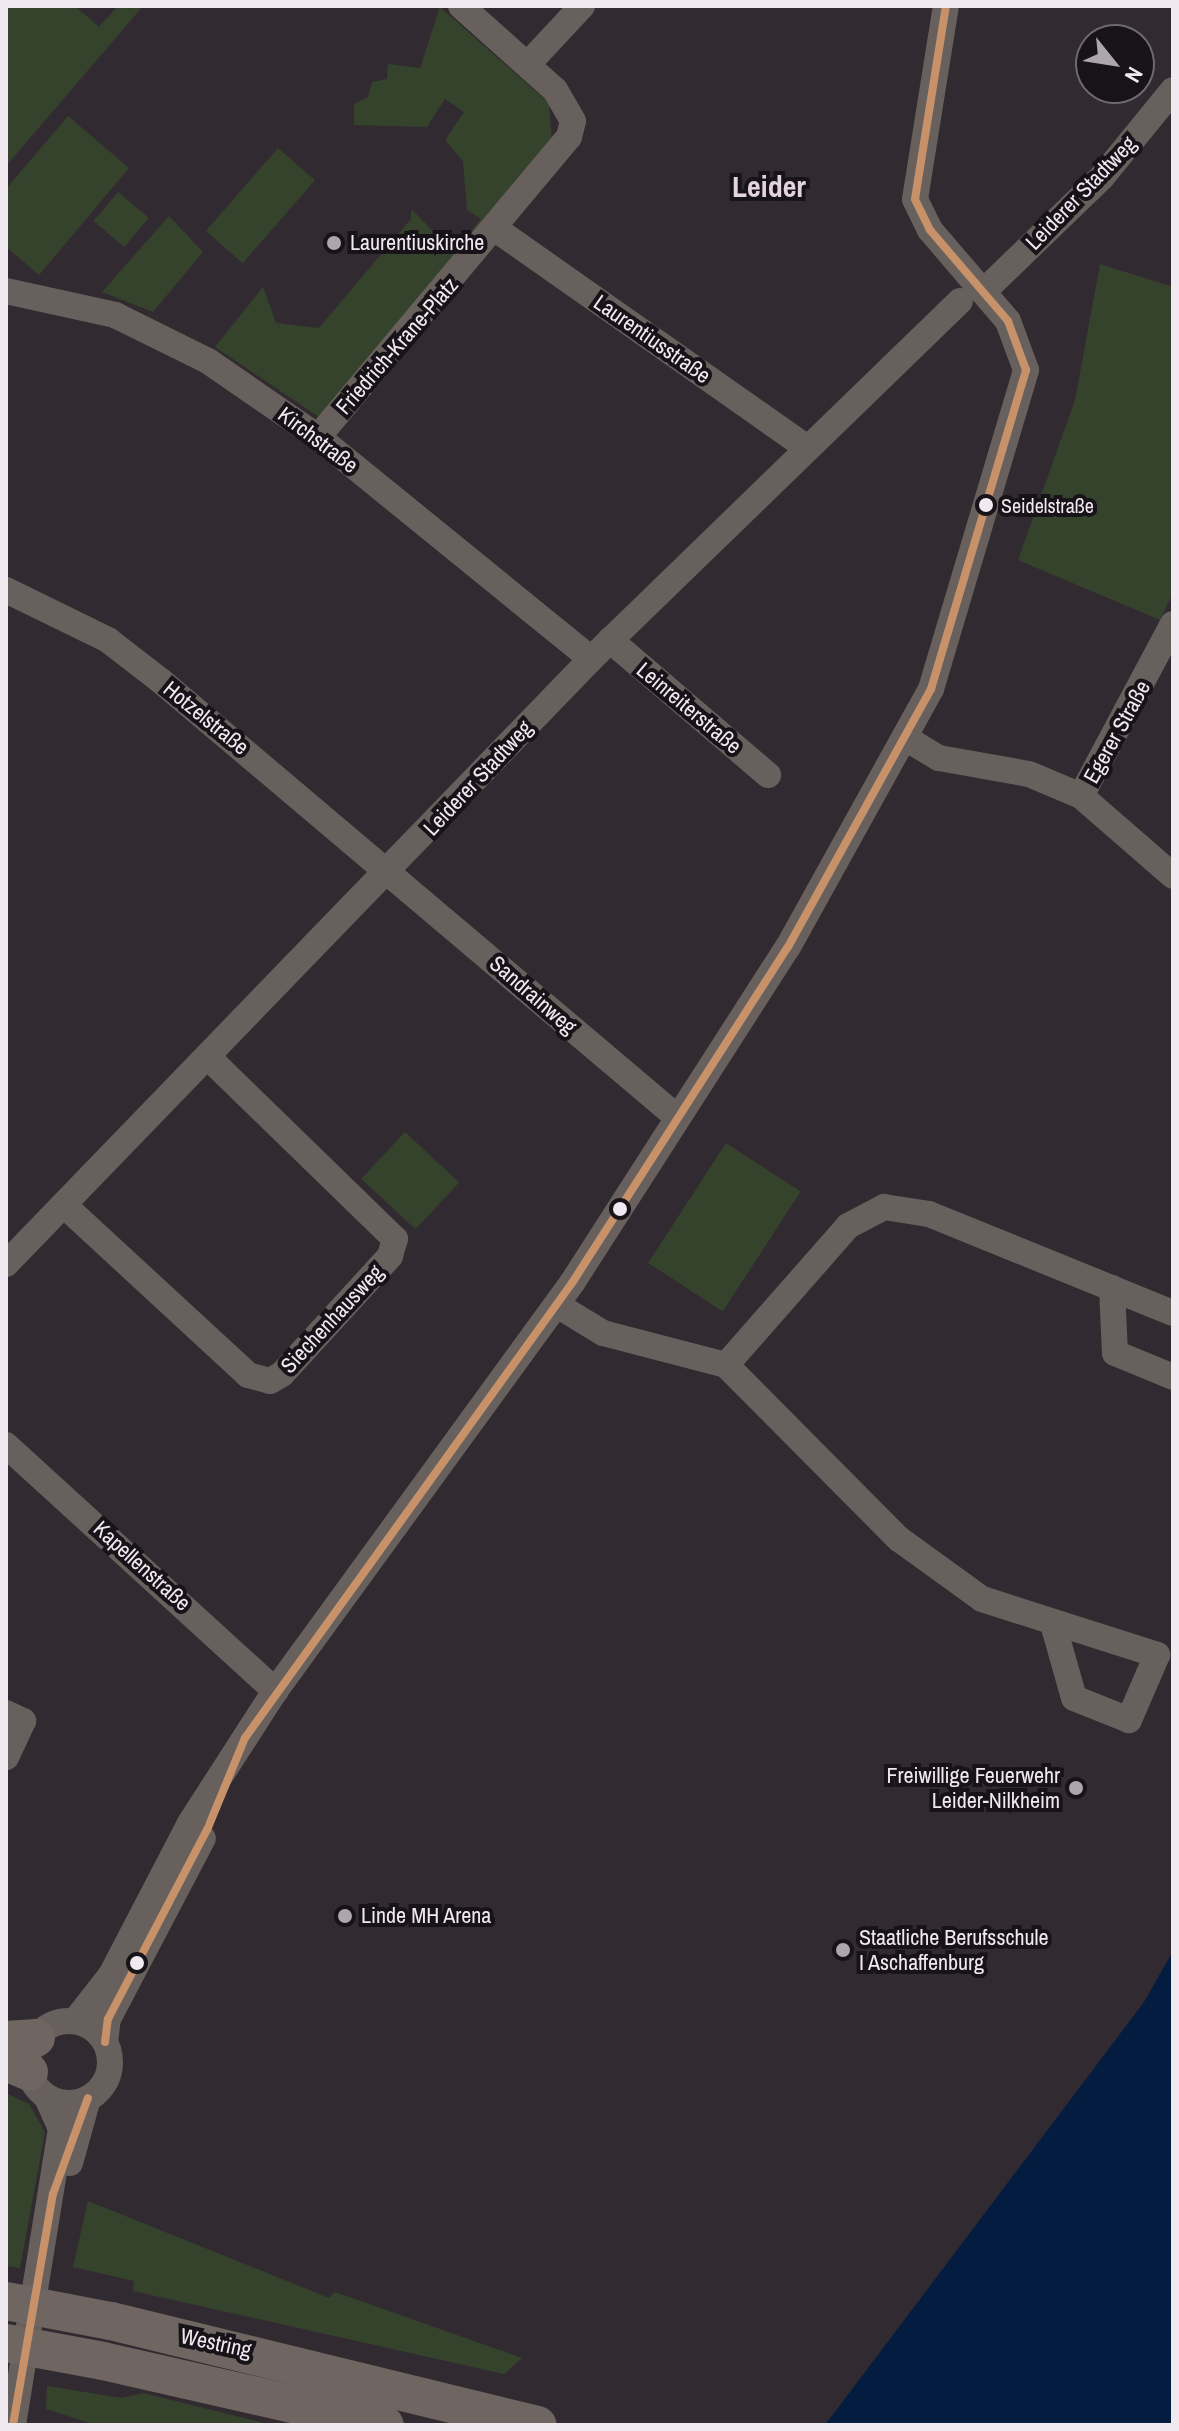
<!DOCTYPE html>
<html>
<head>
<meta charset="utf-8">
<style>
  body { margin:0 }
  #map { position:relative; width:1179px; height:2431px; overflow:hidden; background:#312b31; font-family:"Archivo Narrow",sans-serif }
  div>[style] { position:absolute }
  .green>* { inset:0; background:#36432c; transform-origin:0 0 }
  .water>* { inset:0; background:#041c40 }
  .minor>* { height:26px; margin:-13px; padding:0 13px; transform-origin:13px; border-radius:13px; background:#67605c }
  .minor>.ring { margin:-13px; padding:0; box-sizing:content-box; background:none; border:26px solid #67605c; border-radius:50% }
  .highway>* { height:38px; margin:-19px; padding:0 19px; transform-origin:19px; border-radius:19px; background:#6f6661 }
  .highway-bridge>* { height:38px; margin:-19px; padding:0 19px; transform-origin:19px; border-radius:19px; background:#6f6661 }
  .bus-1>* { height:8px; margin:-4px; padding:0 4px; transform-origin:4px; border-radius:4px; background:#c7916a }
  .dots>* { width:22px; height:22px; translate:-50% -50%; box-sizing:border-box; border:4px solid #181318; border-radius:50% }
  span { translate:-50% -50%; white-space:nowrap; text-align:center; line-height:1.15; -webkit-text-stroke:8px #181318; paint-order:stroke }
  .bus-label { font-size:20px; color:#f0e9ef }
  .left { translate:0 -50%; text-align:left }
  .street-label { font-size:22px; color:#f0e9ef }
  .poi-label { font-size:22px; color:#f0e9ef }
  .right { translate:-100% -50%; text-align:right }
  .district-label { font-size:30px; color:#e1d3e0; font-weight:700 }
  .frame { position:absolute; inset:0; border:8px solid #f0e9ef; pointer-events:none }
  .north { position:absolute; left:1075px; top:24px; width:80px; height:80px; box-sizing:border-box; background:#181318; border:2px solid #6e696e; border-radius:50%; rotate:120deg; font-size:22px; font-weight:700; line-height:32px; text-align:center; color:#f0e9ef }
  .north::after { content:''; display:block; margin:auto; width:28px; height:36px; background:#ada6ac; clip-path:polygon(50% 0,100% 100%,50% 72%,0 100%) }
</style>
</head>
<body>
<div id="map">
  <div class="green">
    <div style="clip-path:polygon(6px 6px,75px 6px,99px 27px,118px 6px,143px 6px,6px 166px)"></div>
    <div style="clip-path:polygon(440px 7px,549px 103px,552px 143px,322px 419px,215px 347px,263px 287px,276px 323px,319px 328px,411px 219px,411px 209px,431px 229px,464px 239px,481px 219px,467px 210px,463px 161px,445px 140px,464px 112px,445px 99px,427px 127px,354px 125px,354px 104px,368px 97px,372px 82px,387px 79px,388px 64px,420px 68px)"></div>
    <div style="clip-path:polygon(68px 116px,129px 168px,39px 275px,6px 247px,6px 189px)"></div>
    <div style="left:278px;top:148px;width:49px;height:110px;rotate:41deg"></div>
    <div style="left:118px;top:192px;width:40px;height:38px;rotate:40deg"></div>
    <div style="clip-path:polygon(169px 216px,203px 252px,153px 312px,102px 292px)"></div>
    <div style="clip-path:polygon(1100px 264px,1173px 287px,1173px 593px,1160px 620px,1018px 560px,1075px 400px)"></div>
    <div style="left:405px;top:1132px;width:74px;height:64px;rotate:43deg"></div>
    <div style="left:726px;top:1143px;width:89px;height:143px;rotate:33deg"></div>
    <div style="clip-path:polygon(6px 2093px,29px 2104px,45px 2132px,20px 2268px,6px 2266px)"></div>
    <div style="clip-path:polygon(88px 2201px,329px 2298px,335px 2292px,522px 2358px,504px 2374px,133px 2291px,134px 2281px,73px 2267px)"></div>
    <div style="clip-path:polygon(47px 2386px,122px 2398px,143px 2393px,272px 2425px,96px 2425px,46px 2409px)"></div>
  </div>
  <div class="water">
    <div style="clip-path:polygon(1173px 1951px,1173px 2425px,825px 2425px,1144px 2002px)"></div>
  </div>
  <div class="minor">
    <div style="left:528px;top:64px;width:79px;rotate:-47deg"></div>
    <div style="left:497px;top:230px;width:379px;rotate:35.1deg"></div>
    <div style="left:6px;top:291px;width:112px;rotate:12.4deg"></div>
    <div style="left:115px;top:315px;width:104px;rotate:26.3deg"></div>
    <div style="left:208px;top:361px;width:134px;rotate:34.6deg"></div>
    <div style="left:318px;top:437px;width:352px;rotate:39.1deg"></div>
    <div style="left:983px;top:292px;width:165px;rotate:-44deg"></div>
    <div style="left:1102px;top:177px;width:112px;rotate:-50.8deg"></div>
    <div style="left:318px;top:437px;width:391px;rotate:-50.1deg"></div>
    <div style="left:569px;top:137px;width:16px;rotate:-76deg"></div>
    <div style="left:573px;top:121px;width:36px;rotate:-120deg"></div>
    <div style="left:555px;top:90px;width:126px;rotate:-138.2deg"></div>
    <div style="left:6px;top:590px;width:114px;rotate:26.1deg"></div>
    <div style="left:108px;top:640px;width:67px;rotate:37.7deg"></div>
    <div style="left:161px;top:681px;width:676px;rotate:40.2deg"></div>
    <div style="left:610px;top:640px;width:208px;rotate:40.5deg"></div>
    <div style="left:907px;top:739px;width:37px;rotate:31deg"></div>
    <div style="left:939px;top:758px;width:91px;rotate:10.1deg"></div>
    <div style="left:1029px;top:774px;width:56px;rotate:22.9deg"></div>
    <div style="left:1081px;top:796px;width:122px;rotate:41deg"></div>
    <div style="left:1081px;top:796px;width:195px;rotate:-61.9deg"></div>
    <div style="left:65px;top:1206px;width:249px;rotate:42.7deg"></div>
    <div style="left:248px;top:1375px;width:23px;rotate:15deg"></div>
    <div style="left:270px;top:1381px;width:14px;rotate:-30deg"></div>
    <div style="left:282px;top:1374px;width:160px;rotate:-47.5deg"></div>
    <div style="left:390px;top:1256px;width:18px;rotate:-74deg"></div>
    <div style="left:395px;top:1239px;width:258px;rotate:-135.8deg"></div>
    <div style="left:6px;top:1264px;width:842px;rotate:-45.96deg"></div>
    <div style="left:591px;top:659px;width:514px;rotate:-44.13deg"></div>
    <div style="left:1112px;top:1288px;width:65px;rotate:87.4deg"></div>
    <div style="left:1115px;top:1353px;width:63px;rotate:22.5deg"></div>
    <div style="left:557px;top:1305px;width:54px;rotate:31.3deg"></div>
    <div style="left:603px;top:1333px;width:127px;rotate:14.6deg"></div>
    <div style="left:726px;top:1365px;width:245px;rotate:45.2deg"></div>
    <div style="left:899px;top:1539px;width:102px;rotate:35.9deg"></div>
    <div style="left:982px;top:1599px;width:184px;rotate:17.7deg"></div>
    <div style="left:1157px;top:1655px;width:71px;rotate:113.3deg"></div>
    <div style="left:1129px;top:1720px;width:59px;rotate:-158.2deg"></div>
    <div style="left:1074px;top:1698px;width:77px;rotate:-105.8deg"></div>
    <div style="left:726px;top:1365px;width:185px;rotate:-48.7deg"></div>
    <div style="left:848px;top:1226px;width:41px;rotate:-27.8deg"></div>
    <div style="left:884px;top:1207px;width:46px;rotate:8.8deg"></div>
    <div style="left:929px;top:1214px;width:263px;rotate:22.1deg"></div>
    <div style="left:6px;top:1445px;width:365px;rotate:42.4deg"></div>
    <div style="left:6px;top:1713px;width:19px;rotate:25deg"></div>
    <div style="left:23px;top:1721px;width:40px;rotate:115deg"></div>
    <div class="ring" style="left:28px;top:2021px;width:56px;height:56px"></div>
    <div style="left:75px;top:2021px;width:58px;rotate:-52deg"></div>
    <div style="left:111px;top:1975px;width:171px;rotate:-62.5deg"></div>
    <div style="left:190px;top:1823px;width:157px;rotate:-57.2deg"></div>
    <div style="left:275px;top:1691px;width:505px;rotate:-53.95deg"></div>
    <div style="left:572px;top:1283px;width:399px;rotate:-57.3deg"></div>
    <div style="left:788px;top:947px;width:295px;rotate:-61deg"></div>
    <div style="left:931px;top:689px;width:333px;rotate:-73.4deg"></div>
    <div style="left:1026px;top:370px;width:52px;rotate:-110.2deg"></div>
    <div style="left:1008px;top:321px;width:120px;rotate:-130.6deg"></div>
    <div style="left:930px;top:230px;width:34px;rotate:-116deg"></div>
    <div style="left:915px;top:199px;width:195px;rotate:-80.9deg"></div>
    <div style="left:105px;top:2042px;width:23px;rotate:-83deg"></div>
    <div style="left:108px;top:2019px;width:204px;rotate:-62.3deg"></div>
    <div style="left:70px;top:2163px;width:67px;rotate:-74.5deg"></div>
    <div style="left:13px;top:2425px;width:300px;rotate:-80.8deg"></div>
    <div style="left:61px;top:2129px;width:35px;rotate:-114deg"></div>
  </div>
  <div class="highway">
    <div style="left:6px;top:2040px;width:30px;rotate:-4deg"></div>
    <div style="left:6px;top:2062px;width:25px;rotate:23deg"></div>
    <div style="left:111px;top:2321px;width:439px;rotate:13.7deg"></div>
    <div style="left:103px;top:2361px;width:289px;rotate:12.8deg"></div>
  </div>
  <div class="highway-bridge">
    <div style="left:6px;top:2301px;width:107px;rotate:10.8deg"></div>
    <div style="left:6px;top:2343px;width:99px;rotate:10.5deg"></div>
  </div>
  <div class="bus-1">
    <div style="left:105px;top:2042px;width:23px;rotate:-83deg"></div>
    <div style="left:108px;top:2019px;width:213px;rotate:-62.4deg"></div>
    <div style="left:207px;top:1830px;width:100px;rotate:-67.6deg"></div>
    <div style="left:245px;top:1738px;width:560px;rotate:-54.3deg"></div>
    <div style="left:572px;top:1283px;width:399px;rotate:-57.3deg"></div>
    <div style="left:788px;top:947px;width:295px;rotate:-61deg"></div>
    <div style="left:931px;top:689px;width:333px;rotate:-73.4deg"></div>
    <div style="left:1026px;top:370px;width:52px;rotate:-110.2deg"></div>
    <div style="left:1008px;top:321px;width:120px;rotate:-130.6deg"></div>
    <div style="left:930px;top:230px;width:34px;rotate:-116deg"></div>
    <div style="left:915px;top:199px;width:195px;rotate:-80.9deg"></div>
    <div style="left:13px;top:2425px;width:234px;rotate:-80.2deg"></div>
    <div style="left:53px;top:2194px;width:102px;rotate:-70deg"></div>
  </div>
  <div class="dots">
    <div style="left:334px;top:243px;background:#ada6ac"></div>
    <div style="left:986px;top:505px;background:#f0e9ef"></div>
    <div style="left:620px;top:1209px;background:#f0e9ef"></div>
    <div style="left:1076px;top:1788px;background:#ada6ac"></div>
    <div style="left:345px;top:1916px;background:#ada6ac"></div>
    <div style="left:843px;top:1950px;background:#ada6ac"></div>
    <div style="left:137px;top:1963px;background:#f0e9ef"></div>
  </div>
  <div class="bus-label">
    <span class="left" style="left:1001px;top:505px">Seidelstraße</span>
  </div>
  <div class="street-label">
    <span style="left:1081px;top:193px;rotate:-46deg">Leiderer Stadtweg</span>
    <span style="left:652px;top:339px;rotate:35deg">Laurentiusstraße</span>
    <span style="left:397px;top:346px;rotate:-49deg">Friedrich-Krane-Platz</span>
    <span style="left:318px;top:440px;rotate:37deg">Kirchstraße</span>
    <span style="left:689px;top:708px;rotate:40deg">Leinreiterstraße</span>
    <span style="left:206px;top:718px;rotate:39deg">Hotzelstraße</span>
    <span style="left:1117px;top:732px;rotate:-61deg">Egerer Straße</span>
    <span style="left:478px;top:778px;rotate:-47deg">Leiderer Stadtweg</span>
    <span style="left:533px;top:995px;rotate:41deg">Sandrainweg</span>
    <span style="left:332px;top:1319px;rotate:-47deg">Siechenhausweg</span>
    <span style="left:142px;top:1566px;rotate:42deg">Kapellenstraße</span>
    <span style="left:216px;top:2343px;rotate:12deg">Westring</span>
  </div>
  <div class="poi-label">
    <span class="left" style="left:350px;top:243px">Laurentiuskirche</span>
    <span class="right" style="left:1060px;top:1788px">Freiwillige Feuerwehr<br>Leider-Nilkheim</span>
    <span class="left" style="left:361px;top:1916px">Linde MH Arena</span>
    <span class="left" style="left:859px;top:1950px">Staatliche Berufsschule<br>I Aschaffenburg</span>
  </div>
  <div class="district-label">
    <span style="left:769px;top:186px">Leider</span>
  </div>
  <div class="frame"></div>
  <div class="north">N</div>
</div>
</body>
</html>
